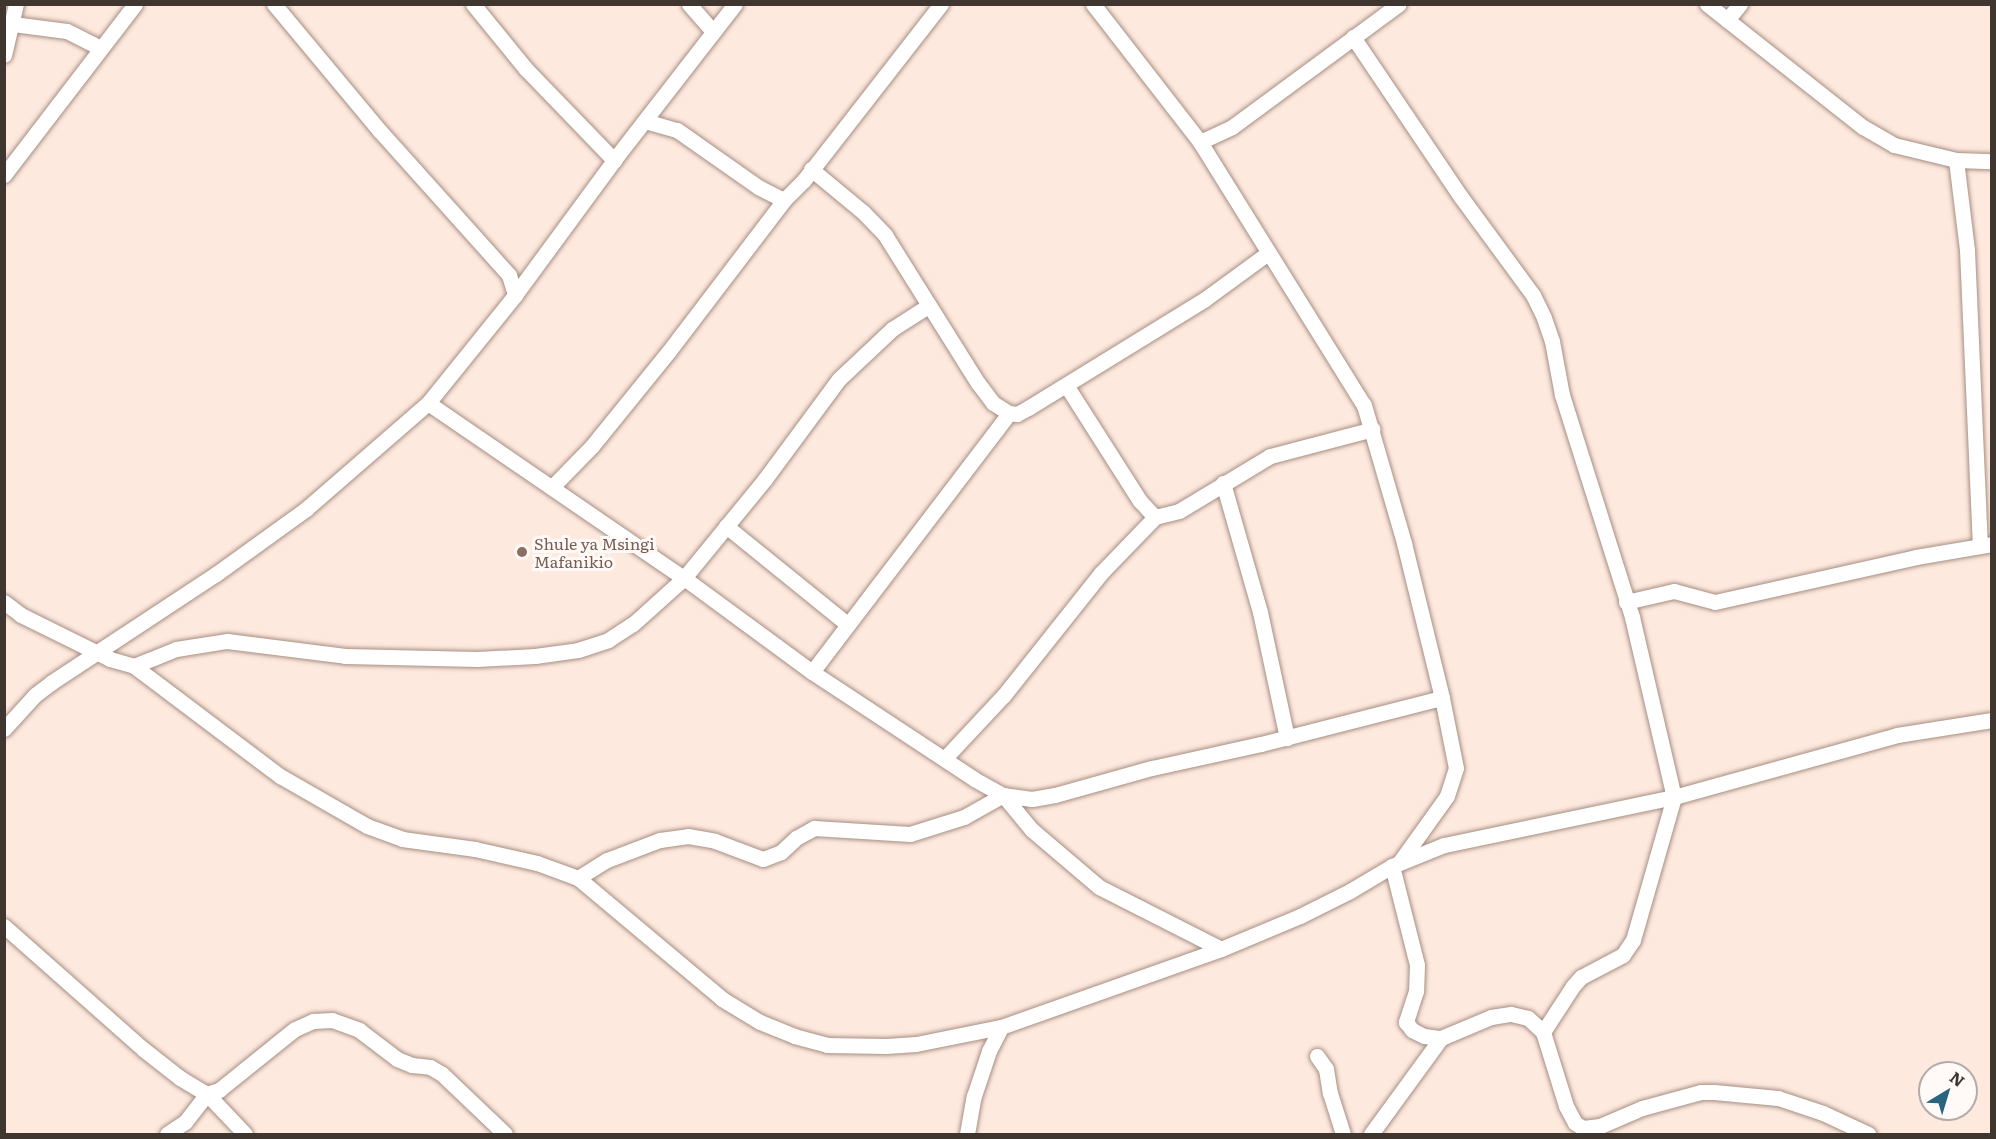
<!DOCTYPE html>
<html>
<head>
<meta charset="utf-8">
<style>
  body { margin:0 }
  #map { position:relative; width:1996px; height:1139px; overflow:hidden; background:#fee9de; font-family:Literata,serif }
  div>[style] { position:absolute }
  .roads { filter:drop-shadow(0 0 2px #a68e82) drop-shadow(0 0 2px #a68e82) }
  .street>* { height:15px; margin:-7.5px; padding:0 7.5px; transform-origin:7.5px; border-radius:7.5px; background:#fff }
  .dots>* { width:16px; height:16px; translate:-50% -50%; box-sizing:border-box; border:3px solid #fffaf7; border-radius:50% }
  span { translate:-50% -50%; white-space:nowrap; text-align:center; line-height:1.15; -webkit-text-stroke:6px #fffaf7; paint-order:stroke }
  .education-label { font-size:16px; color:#785e54 }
  .left { translate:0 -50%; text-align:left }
  .frame { position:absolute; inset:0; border:6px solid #403630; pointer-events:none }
  .north { position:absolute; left:1918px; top:1061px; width:60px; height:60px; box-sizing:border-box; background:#fffaf7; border:2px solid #b3aca7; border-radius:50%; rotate:38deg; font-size:16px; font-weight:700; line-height:24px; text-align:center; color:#403630 }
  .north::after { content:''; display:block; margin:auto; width:21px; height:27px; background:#29667d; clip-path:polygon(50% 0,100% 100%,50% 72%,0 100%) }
</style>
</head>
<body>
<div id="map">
  <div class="roads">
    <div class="street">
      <div style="left:274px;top:4px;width:164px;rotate:50.2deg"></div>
      <div style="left:379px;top:130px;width:195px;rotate:48.1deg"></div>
      <div style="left:509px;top:275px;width:21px;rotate:73deg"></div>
      <div style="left:473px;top:4px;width:84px;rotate:50.8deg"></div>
      <div style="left:526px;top:69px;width:127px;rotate:46deg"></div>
      <div style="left:689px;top:4px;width:37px;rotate:49deg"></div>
      <div style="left:1093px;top:4px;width:175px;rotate:52.2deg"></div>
      <div style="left:1200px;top:142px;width:310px;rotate:58.1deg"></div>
      <div style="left:1364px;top:405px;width:144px;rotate:73.8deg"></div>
      <div style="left:1404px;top:543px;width:160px;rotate:76.2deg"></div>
      <div style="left:1442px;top:698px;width:71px;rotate:78.7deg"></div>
      <div style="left:1456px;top:768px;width:29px;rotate:108deg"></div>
      <div style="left:1447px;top:796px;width:82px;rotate:125.6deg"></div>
      <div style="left:1707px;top:4px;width:199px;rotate:38.3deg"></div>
      <div style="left:1863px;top:127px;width:36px;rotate:30deg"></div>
      <div style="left:1894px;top:145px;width:64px;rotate:13.6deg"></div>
      <div style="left:1956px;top:160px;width:36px;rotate:2deg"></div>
      <div style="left:1727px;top:20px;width:21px;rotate:-51deg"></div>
      <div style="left:13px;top:24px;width:54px;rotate:7.4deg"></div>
      <div style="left:67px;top:31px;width:37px;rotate:27deg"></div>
      <div style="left:1353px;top:37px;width:193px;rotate:56deg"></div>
      <div style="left:1461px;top:197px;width:122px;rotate:53.7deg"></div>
      <div style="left:1533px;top:295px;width:25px;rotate:64deg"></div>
      <div style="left:1544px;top:318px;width:24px;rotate:71deg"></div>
      <div style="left:1552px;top:341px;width:55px;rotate:79.5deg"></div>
      <div style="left:1562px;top:395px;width:233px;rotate:72.5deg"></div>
      <div style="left:1632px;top:617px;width:185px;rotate:76.9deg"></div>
      <div style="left:1674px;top:797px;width:149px;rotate:106deg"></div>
      <div style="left:1633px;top:940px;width:18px;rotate:124deg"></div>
      <div style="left:1623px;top:955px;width:47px;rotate:152.4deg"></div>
      <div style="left:1581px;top:977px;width:12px;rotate:132deg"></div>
      <div style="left:1573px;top:986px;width:55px;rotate:123.1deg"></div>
      <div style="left:4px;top:55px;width:52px;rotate:-76.8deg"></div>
      <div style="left:645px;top:121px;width:33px;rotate:16deg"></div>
      <div style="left:677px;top:130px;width:99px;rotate:35.1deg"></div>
      <div style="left:758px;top:187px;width:29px;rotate:27deg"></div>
      <div style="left:1200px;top:142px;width:35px;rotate:-25deg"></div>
      <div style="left:1232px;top:127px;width:207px;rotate:-36.4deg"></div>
      <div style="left:1956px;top:160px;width:91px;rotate:83deg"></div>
      <div style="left:1967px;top:250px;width:295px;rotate:87.5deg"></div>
      <div style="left:811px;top:169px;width:67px;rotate:39.6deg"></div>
      <div style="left:863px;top:212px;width:32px;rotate:46deg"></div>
      <div style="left:885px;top:235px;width:175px;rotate:57.9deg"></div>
      <div style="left:978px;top:383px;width:25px;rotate:53deg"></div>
      <div style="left:993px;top:403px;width:19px;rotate:32deg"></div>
      <div style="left:1009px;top:413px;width:8px;rotate:7deg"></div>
      <div style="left:1017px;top:414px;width:13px;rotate:-29deg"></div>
      <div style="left:1028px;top:408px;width:208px;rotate:-31.6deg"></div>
      <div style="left:1205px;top:299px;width:78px;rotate:-36.1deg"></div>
      <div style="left:4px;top:175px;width:215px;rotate:-52.5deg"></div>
      <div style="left:1066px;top:385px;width:138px;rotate:57.5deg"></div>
      <div style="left:1140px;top:501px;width:22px;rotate:47deg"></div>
      <div style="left:1155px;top:517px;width:25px;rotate:-14deg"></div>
      <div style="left:1179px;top:511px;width:106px;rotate:-31.1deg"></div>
      <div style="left:1270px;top:456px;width:106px;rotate:-14.7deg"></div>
      <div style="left:428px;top:403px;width:310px;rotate:34.4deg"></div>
      <div style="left:684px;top:578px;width:159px;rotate:36.3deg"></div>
      <div style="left:812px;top:672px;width:194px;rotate:33.4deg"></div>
      <div style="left:974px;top:779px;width:33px;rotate:29deg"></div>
      <div style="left:1003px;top:795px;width:29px;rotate:8deg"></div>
      <div style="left:1032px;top:799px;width:23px;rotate:-10deg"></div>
      <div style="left:1055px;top:795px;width:101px;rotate:-15.6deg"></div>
      <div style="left:1152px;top:768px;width:112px;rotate:-12.4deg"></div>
      <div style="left:1261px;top:744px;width:187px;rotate:-14.3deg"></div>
      <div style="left:1223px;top:483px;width:134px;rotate:74deg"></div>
      <div style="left:1260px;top:612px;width:129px;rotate:77.9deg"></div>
      <div style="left:552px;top:487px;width:57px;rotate:-45.7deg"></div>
      <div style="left:592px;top:446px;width:122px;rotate:-51deg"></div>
      <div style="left:669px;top:351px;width:190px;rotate:-52.7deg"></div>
      <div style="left:784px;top:200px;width:28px;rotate:-45deg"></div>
      <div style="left:804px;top:180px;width:223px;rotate:-52.1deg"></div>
      <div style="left:726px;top:526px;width:156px;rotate:39deg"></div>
      <div style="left:4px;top:602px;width:21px;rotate:37deg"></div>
      <div style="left:21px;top:615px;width:99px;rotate:26.3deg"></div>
      <div style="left:110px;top:659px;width:25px;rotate:16deg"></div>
      <div style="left:134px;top:666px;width:45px;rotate:-22deg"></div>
      <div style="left:176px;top:649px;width:52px;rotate:-8.9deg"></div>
      <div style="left:227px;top:641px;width:119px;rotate:7.2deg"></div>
      <div style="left:345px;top:656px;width:132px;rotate:1.3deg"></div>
      <div style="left:477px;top:659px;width:58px;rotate:-3deg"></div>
      <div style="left:535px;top:656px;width:43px;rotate:-7.9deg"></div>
      <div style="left:578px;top:650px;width:32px;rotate:-18deg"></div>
      <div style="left:608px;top:640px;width:30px;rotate:-33deg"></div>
      <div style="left:633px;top:624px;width:69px;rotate:-42deg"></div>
      <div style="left:684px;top:578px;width:128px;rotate:-50.7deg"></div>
      <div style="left:765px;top:479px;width:124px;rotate:-53.5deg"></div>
      <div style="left:839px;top:379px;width:73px;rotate:-43.3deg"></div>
      <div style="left:892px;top:329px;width:43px;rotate:-32.6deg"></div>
      <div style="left:1626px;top:602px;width:49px;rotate:-12.9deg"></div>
      <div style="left:1674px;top:591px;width:42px;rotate:15deg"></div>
      <div style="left:1715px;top:602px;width:206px;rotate:-12.6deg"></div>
      <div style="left:1916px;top:557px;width:77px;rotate:-9.7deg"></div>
      <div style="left:134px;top:666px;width:183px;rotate:37deg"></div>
      <div style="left:280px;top:776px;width:100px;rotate:29.9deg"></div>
      <div style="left:367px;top:826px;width:37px;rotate:20deg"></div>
      <div style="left:402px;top:839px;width:74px;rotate:7.8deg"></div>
      <div style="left:475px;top:849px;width:64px;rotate:12.7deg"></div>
      <div style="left:537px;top:863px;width:44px;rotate:20.1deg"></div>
      <div style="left:578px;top:878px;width:188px;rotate:40deg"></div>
      <div style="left:722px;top:999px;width:44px;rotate:31.2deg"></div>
      <div style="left:760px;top:1022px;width:37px;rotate:22deg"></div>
      <div style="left:794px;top:1036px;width:34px;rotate:15deg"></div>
      <div style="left:827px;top:1045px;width:59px;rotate:1deg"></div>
      <div style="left:886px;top:1046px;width:30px;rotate:-4deg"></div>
      <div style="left:916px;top:1044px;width:87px;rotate:-11.3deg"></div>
      <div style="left:812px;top:672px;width:325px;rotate:-52.7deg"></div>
      <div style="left:4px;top:729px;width:46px;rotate:-47.6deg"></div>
      <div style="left:35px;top:695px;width:21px;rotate:-37deg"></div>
      <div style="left:52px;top:682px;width:196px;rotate:-33.4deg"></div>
      <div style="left:216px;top:574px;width:111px;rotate:-35.8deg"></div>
      <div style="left:306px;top:509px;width:162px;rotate:-41deg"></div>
      <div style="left:428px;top:403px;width:139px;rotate:-51.1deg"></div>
      <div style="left:515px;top:295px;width:167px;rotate:-53.7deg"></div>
      <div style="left:614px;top:160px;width:197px;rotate:-52.2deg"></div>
      <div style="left:945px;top:758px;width:86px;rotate:-46.9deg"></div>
      <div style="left:1004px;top:695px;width:156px;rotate:-51.5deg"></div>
      <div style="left:1101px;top:573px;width:78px;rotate:-46deg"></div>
      <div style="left:1392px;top:866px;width:102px;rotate:75.8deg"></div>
      <div style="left:1417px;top:965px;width:26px;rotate:92deg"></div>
      <div style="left:1416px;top:991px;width:33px;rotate:108deg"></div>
      <div style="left:1406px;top:1022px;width:10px;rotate:53deg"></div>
      <div style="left:1412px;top:1030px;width:13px;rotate:27deg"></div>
      <div style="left:1424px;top:1036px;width:17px;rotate:7deg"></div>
      <div style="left:1441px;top:1038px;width:54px;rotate:-22.8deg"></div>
      <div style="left:1491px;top:1017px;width:20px;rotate:-9deg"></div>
      <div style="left:1511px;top:1014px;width:17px;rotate:13deg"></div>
      <div style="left:1528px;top:1018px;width:21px;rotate:43deg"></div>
      <div style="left:1543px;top:1032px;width:77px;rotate:72.7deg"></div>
      <div style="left:1566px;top:1106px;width:19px;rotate:62deg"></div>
      <div style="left:1575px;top:1123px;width:9px;rotate:32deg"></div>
      <div style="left:1583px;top:1128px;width:17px;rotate:-7deg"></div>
      <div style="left:1600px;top:1126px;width:46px;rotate:-23.2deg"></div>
      <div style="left:1642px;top:1108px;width:61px;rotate:-15.2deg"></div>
      <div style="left:1701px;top:1092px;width:13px"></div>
      <div style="left:1714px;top:1092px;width:64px;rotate:5.4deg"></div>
      <div style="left:1778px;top:1098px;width:47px;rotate:18.4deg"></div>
      <div style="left:1823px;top:1113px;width:50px;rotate:25deg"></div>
      <div style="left:578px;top:878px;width:34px;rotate:-32deg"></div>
      <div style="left:607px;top:860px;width:57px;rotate:-20.7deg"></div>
      <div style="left:660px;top:840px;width:28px;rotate:-8deg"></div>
      <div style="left:688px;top:836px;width:27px;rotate:10deg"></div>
      <div style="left:715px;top:841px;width:51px;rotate:20.6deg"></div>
      <div style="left:763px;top:859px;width:19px;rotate:-21deg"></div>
      <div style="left:781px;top:852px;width:21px;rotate:-43deg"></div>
      <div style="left:796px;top:838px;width:21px;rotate:-29deg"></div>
      <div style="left:814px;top:828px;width:96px;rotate:3.6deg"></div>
      <div style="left:910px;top:834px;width:57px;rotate:-17.5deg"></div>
      <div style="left:964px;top:817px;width:45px;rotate:-29.4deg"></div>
      <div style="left:1003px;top:795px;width:45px;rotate:50.4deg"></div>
      <div style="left:1032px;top:830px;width:88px;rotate:40.4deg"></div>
      <div style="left:1099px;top:887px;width:137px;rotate:26.9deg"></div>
      <div style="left:4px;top:926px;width:186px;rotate:41.5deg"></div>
      <div style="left:143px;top:1049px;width:47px;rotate:38.1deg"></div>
      <div style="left:180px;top:1078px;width:31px;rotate:31deg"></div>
      <div style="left:207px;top:1094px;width:55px;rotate:46.5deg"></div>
      <div style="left:1317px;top:1056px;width:16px;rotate:55deg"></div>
      <div style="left:1326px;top:1069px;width:24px;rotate:81deg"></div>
      <div style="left:1330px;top:1093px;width:43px;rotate:72.4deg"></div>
      <div style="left:167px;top:1134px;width:22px;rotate:-34deg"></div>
      <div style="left:185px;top:1122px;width:36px;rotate:-52deg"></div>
      <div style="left:207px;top:1094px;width:13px;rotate:-18deg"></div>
      <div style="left:219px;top:1090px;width:97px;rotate:-38.8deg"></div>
      <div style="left:295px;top:1029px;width:20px;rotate:-24deg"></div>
      <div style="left:313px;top:1021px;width:19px;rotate:-3deg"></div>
      <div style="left:332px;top:1020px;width:29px;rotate:20deg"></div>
      <div style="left:359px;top:1030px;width:48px;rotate:37.3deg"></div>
      <div style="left:397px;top:1059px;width:16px;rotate:22deg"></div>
      <div style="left:412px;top:1065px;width:18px;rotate:6deg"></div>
      <div style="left:430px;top:1067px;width:14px;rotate:30deg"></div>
      <div style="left:442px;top:1074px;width:87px;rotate:43.6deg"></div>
      <div style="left:967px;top:1134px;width:39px;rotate:-80deg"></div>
      <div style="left:974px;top:1096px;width:47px;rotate:-71.6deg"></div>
      <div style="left:989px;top:1051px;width:27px;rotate:-63deg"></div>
      <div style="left:1001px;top:1027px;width:233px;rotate:-19.5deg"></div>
      <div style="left:1221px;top:949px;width:86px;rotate:-22.7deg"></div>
      <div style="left:1300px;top:916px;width:56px;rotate:-26.6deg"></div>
      <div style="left:1350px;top:891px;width:49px;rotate:-30.8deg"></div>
      <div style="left:1392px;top:866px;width:56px;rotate:-22deg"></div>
      <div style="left:1444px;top:845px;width:235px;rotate:-11.8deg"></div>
      <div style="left:1674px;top:797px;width:231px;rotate:-15.5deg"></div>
      <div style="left:1897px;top:735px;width:96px;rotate:-9deg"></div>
      <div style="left:1371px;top:1134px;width:119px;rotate:-53.9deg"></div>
    </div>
  </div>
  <div class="dots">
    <div style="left:522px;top:552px;background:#8d6e63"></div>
  </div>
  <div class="education-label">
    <span class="left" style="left:534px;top:552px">Shule ya Msingi<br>Mafanikio</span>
  </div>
  <div class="frame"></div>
  <div class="north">N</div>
</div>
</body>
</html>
